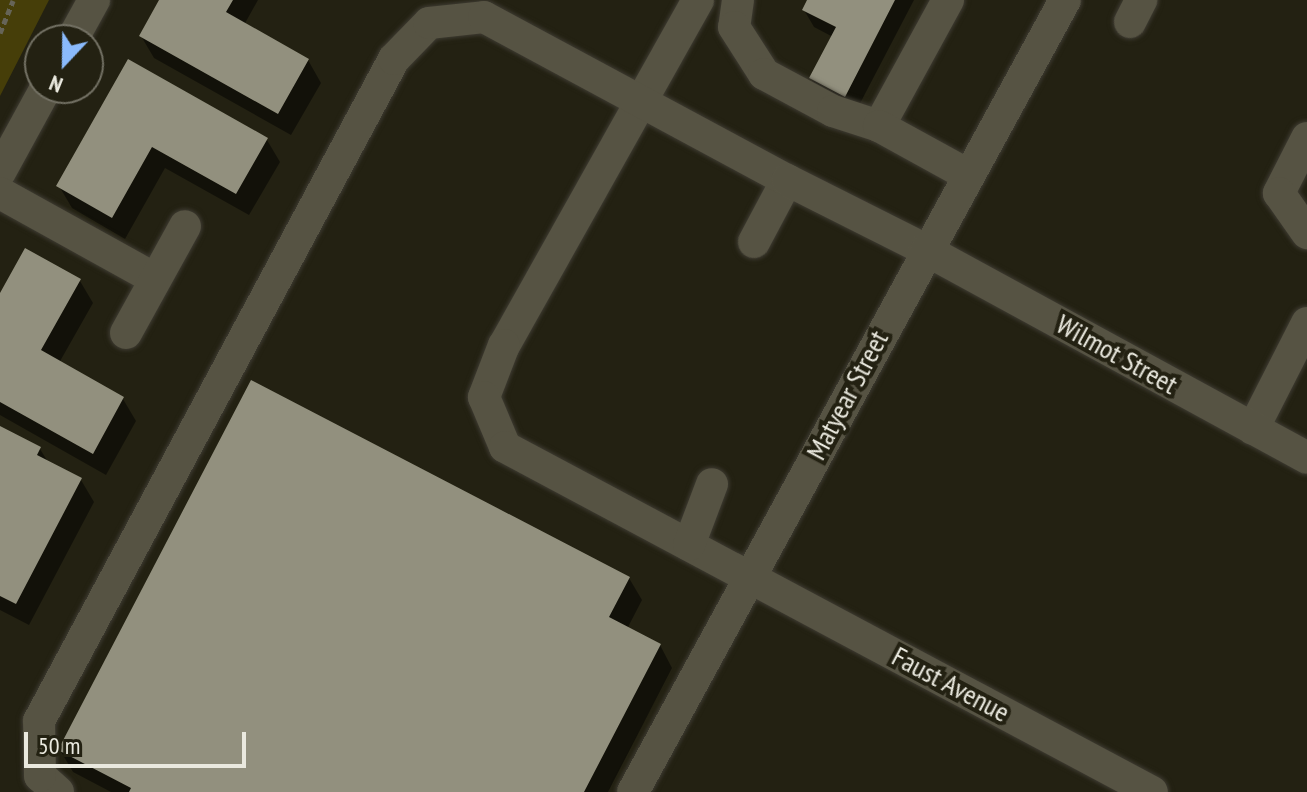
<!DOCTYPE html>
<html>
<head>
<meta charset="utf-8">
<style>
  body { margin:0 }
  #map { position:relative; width:1307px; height:792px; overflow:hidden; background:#232112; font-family:"PT Sans Narrow",sans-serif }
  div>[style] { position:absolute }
  .green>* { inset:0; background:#463e09 }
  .shadow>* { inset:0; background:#0007 }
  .building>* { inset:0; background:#92907e }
  .path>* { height:5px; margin-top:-2.5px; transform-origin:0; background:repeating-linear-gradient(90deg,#666457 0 6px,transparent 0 10px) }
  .roads { filter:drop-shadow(0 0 2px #3e3b32) drop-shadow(0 0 2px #3e3b32) }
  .minor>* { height:32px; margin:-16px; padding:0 16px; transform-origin:16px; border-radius:16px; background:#565343 }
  span { translate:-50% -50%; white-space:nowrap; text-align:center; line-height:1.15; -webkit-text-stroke:8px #232112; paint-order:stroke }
  .street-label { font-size:28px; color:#eae9df }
  .north { position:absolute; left:24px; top:24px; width:80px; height:80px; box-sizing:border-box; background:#232112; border:2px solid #737164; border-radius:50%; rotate:202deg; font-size:22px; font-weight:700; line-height:32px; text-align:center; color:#eae9df }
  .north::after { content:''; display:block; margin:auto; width:28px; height:36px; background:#8abafc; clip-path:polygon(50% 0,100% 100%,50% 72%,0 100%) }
  .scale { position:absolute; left:24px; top:732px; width:222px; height:36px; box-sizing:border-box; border:4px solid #eae9df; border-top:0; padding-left:10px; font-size:24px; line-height:28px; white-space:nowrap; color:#eae9df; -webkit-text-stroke:6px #232112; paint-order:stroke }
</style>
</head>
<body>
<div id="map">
  <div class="green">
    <div style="clip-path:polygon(0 0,49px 0,0 96px)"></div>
  </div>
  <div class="shadow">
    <div style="clip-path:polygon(162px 0,258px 0,244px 25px,308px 60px,321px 83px,291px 135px,154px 58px,141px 36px)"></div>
    <div style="clip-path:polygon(809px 0,914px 0,855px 113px,821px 96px,811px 78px,833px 37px,814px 27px,804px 10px)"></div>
    <div style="clip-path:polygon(129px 62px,267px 140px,280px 162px,249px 215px,165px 168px,125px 239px,72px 208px,59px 186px)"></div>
    <div style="clip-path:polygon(80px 281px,93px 303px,59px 363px,123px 399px,136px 421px,106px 475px,0 415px,0 297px)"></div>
    <div style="clip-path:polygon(0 428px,40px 449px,48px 462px,81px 480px,94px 502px,29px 625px,0 610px)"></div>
    <div style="clip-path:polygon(629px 578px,642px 600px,627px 629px,660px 645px,672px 668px,608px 792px,111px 792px,73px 772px,60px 750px)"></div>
  </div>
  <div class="building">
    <div style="clip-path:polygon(159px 0,233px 0,226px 12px,309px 59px,278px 114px,139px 36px)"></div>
    <div style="clip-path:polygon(807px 0,895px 0,845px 97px,809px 78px,836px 27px,802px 10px)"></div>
    <div style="clip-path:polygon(128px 59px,268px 138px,236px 194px,152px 147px,112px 218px,56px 186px)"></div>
    <div style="clip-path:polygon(25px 248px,81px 279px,41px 350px,124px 397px,93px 454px,0 402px,0 293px)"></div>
    <div style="clip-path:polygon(251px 380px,630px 577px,609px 617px,661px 644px,584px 792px,129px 792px,131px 788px,58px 750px)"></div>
    <div style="clip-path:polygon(0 426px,41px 447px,37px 455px,82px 478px,16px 604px,0 596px)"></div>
  </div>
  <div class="path">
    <div style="left:0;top:33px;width:35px;rotate:-68deg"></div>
  </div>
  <div class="roads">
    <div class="minor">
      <div style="left:698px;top:0;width:396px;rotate:119.3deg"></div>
      <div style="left:504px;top:345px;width:56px;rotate:111deg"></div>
      <div style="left:484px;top:397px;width:54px;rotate:67.2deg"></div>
      <div style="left:505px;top:447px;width:733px;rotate:28.07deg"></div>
      <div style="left:738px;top:0;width:27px;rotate:98deg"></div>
      <div style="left:734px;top:27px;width:56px;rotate:57.4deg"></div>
      <div style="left:764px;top:74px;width:78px;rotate:28.2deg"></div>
      <div style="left:833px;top:111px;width:48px;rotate:18.1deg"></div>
      <div style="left:948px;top:0;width:144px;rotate:118.7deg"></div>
      <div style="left:879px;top:126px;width:102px;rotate:28.8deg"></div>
      <div style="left:1130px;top:22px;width:25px;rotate:-63deg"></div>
      <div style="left:72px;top:40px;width:46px;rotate:-61.2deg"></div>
      <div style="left:1307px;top:138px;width:62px;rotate:117deg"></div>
      <div style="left:1279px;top:193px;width:49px;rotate:55deg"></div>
      <div style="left:0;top:172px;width:96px;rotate:-61.3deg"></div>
      <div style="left:0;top:193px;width:177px;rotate:29deg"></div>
      <div style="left:754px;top:242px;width:70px;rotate:-62deg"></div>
      <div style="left:126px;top:333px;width:122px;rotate:-61.1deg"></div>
      <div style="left:1253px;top:429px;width:119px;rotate:-63deg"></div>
      <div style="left:689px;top:545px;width:65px;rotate:-69.3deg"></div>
      <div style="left:58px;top:792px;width:24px;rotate:-138deg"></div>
      <div style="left:40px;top:776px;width:55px;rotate:-91deg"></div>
      <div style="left:39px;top:721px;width:751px;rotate:-61.8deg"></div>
      <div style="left:394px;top:59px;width:50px;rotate:-45.8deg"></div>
      <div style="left:429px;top:23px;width:55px;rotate:-6.2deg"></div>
      <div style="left:484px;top:17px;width:344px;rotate:28.3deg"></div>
      <div style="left:787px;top:180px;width:156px;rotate:26.7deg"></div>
      <div style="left:926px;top:250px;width:434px;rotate:28.6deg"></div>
      <div style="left:633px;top:792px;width:902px;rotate:-61.39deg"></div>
    </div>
  </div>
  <div class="street-label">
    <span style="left:1117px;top:354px;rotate:29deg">Wilmot Street</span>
    <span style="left:847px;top:395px;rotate:-62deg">Matyear Street</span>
    <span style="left:951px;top:684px;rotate:28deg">Faust Avenue</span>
  </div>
  <div class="north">N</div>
  <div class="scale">50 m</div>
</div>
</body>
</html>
